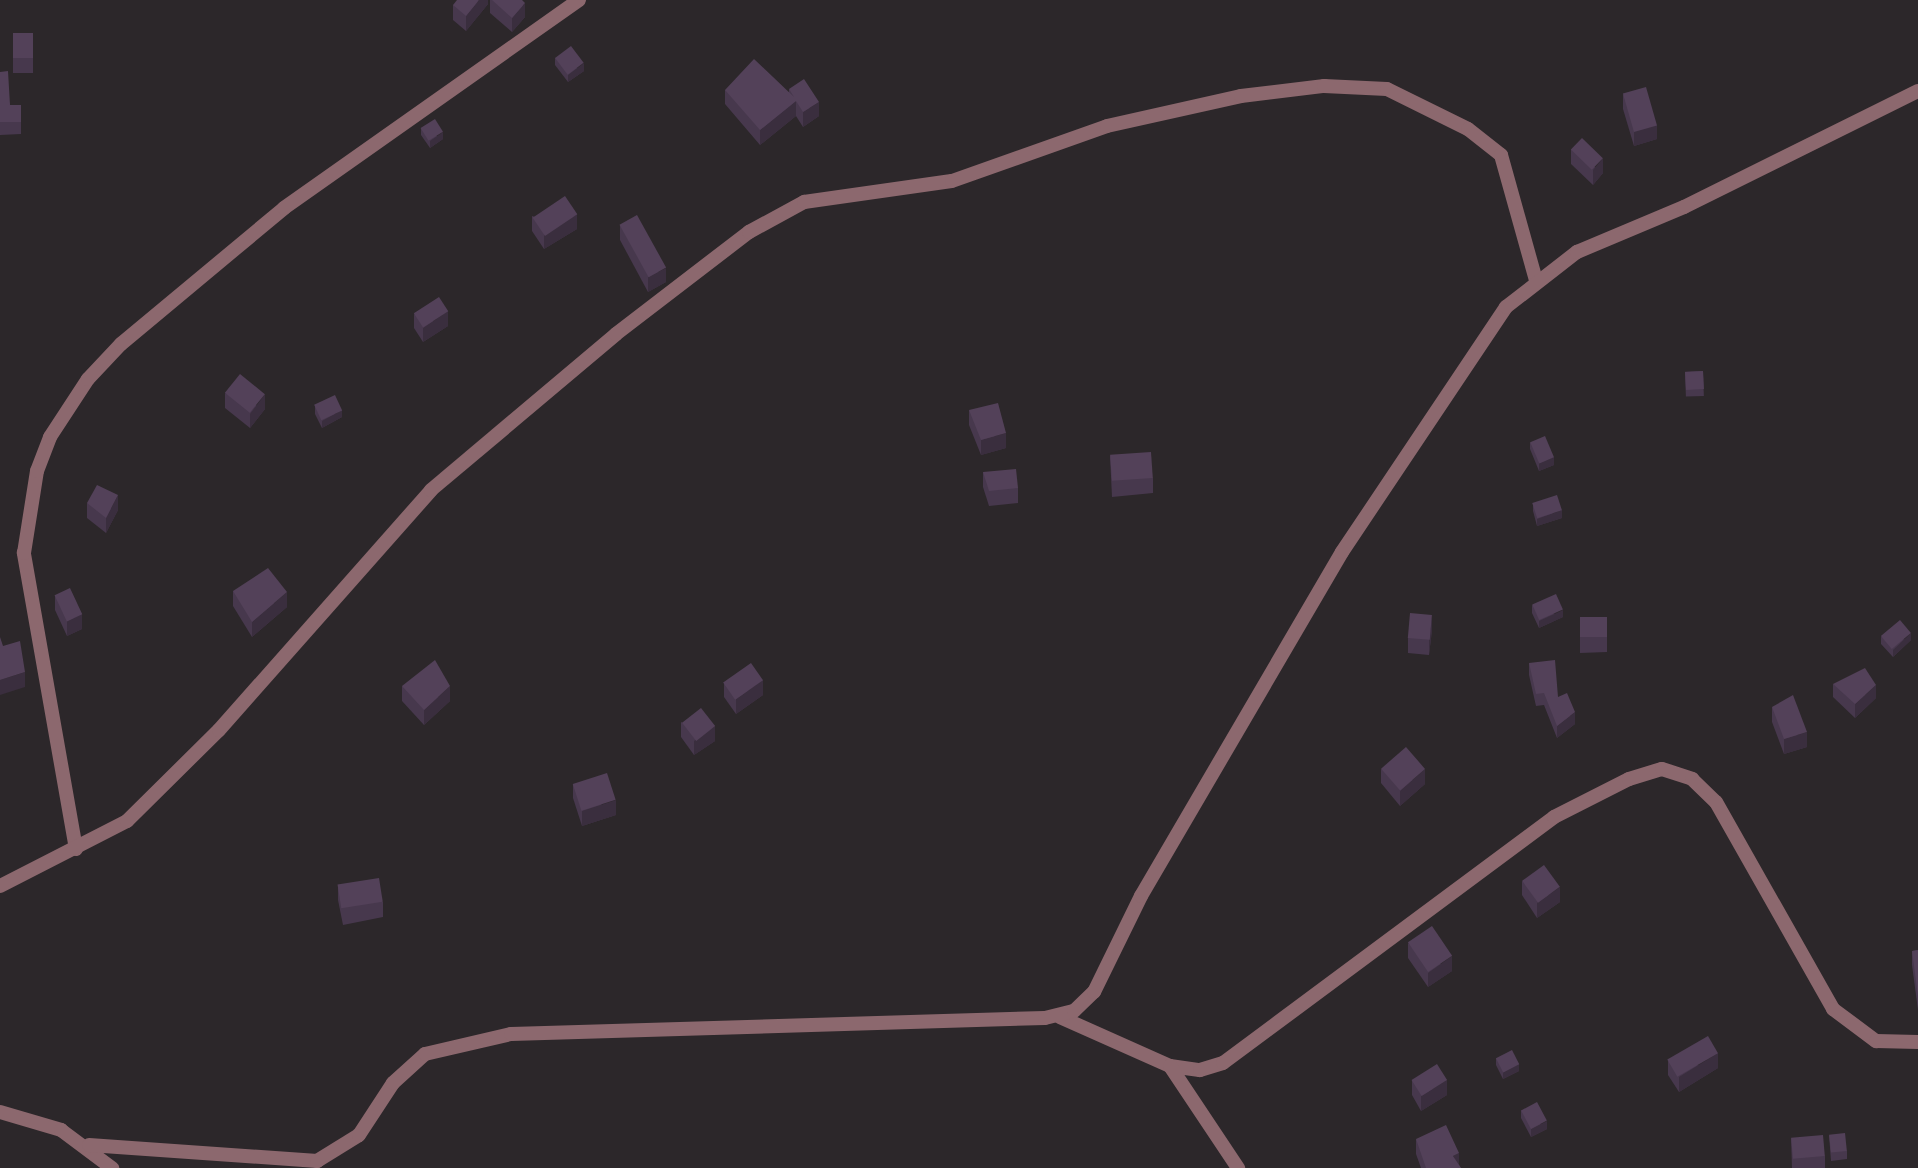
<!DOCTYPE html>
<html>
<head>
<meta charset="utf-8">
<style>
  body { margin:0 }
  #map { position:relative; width:1918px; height:1168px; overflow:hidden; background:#2c272a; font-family:"Exo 2",sans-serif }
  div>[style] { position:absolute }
  .minor>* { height:14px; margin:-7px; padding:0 7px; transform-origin:7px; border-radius:7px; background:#8c686e }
  .wall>* { inset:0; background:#47384d; transform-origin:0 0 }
  .shaded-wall>* { inset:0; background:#3a2e3e }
  .building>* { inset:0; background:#534159; transform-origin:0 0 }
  span { translate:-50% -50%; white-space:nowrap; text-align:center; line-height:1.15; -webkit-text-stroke:6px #221d20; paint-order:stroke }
</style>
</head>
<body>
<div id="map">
  <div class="minor">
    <div style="left:76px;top:849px;width:301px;rotate:-100deg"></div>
    <div style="left:24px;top:553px;width:83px;rotate:-81deg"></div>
    <div style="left:37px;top:471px;width:36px;rotate:-69deg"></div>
    <div style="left:50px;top:437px;width:69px;rotate:-56.8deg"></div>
    <div style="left:88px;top:379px;width:48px;rotate:-46.7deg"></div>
    <div style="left:121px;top:344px;width:212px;rotate:-39.8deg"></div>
    <div style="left:284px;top:208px;width:361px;rotate:-35.2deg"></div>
    <div style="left:0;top:886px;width:143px;rotate:-27.1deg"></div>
    <div style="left:127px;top:821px;width:129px;rotate:-44.7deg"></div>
    <div style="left:219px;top:730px;width:320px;rotate:-48.5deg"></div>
    <div style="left:431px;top:490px;width:242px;rotate:-40.1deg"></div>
    <div style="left:616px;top:334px;width:168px;rotate:-37.5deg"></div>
    <div style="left:749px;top:232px;width:63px;rotate:-28.6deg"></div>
    <div style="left:804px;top:202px;width:149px;rotate:-8.1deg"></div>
    <div style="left:952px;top:181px;width:164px;rotate:-19.5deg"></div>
    <div style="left:1107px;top:126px;width:137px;rotate:-12.6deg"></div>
    <div style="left:1241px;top:96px;width:84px;rotate:-6.9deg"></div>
    <div style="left:1324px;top:86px;width:63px;rotate:2.7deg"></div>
    <div style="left:1387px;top:89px;width:90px;rotate:26.3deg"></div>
    <div style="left:1468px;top:129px;width:42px;rotate:38.2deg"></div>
    <div style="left:1501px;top:155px;width:130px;rotate:74.4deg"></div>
    <div style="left:1060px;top:1017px;width:120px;rotate:24deg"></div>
    <div style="left:1170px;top:1066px;width:30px;rotate:8deg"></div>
    <div style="left:1200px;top:1070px;width:24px;rotate:-17deg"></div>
    <div style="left:1223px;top:1063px;width:412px;rotate:-36.6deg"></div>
    <div style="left:1554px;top:817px;width:84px;rotate:-26.9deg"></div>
    <div style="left:1629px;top:779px;width:34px;rotate:-17deg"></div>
    <div style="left:1662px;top:769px;width:32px;rotate:18deg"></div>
    <div style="left:1692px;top:779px;width:33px;rotate:44deg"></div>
    <div style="left:1716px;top:802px;width:238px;rotate:60.5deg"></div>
    <div style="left:1833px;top:1009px;width:54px;rotate:36.7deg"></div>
    <div style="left:1876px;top:1041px;width:42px;rotate:1.4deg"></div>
    <div style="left:1170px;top:1066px;width:123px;rotate:56.3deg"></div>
    <div style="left:0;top:1112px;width:64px;rotate:16.4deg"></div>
    <div style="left:61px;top:1130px;width:64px;rotate:36.7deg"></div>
    <div style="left:89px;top:1145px;width:229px;rotate:4deg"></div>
    <div style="left:317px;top:1161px;width:49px;rotate:-31.8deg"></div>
    <div style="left:359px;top:1135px;width:62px;rotate:-56.8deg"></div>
    <div style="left:393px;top:1083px;width:43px;rotate:-42.2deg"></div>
    <div style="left:425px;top:1054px;width:88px;rotate:-13.1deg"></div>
    <div style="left:511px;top:1034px;width:534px;rotate:-1.72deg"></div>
    <div style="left:1045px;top:1018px;width:30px;rotate:-14deg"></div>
    <div style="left:1074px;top:1011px;width:28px;rotate:-44deg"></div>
    <div style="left:1094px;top:992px;width:107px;rotate:-63.9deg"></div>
    <div style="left:1141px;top:896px;width:398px;rotate:-59.7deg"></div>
    <div style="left:1342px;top:552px;width:295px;rotate:-56.2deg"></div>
    <div style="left:1506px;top:307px;width:90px;rotate:-37.8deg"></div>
    <div style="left:1577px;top:252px;width:116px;rotate:-22.8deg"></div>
    <div style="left:1684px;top:207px;width:261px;rotate:-26.4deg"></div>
  </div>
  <div class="wall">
    <div style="clip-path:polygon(488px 0,488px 4px,466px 31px,453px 20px,453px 5px)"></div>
    <div style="clip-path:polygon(490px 0,522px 0,525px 17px,512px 32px,490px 13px)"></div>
    <div style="left:13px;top:33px;width:20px;height:40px"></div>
    <div style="clip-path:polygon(555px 58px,584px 71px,568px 82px,555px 65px)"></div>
    <div style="clip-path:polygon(0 72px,10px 105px,21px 105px,21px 134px,0 135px)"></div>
    <div style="clip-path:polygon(789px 89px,819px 116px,803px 127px,796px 116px,760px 145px,725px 104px,725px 90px,789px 92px)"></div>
    <div style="clip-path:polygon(1623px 94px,1657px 139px,1634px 146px,1623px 109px)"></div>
    <div style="clip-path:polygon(421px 128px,443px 139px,430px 148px,421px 135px)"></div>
    <div style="clip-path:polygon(1571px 149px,1603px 173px,1593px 185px,1571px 164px)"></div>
    <div style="clip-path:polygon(532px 216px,577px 229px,544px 249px,532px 231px)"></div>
    <div style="clip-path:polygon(620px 225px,666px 282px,648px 292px,620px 240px)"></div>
    <div style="clip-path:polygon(414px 314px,448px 326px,423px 342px,414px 328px)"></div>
    <div style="left:1703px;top:371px;width:25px;height:18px;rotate:88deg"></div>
    <div style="clip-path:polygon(225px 393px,265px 409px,250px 428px,225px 408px)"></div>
    <div style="clip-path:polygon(315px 406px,342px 417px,322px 428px,315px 414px)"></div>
    <div style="clip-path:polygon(969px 410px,1006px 448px,981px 455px,969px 425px)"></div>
    <div style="clip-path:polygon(1530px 442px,1554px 465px,1539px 471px,1530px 449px)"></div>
    <div style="clip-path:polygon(1110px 456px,1153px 478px,1153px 493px,1112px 497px)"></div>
    <div style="clip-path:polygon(983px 472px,1018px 488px,1018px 503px,989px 506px,983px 487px)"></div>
    <div style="clip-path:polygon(87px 503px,118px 510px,106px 533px,87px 518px)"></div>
    <div style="clip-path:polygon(1533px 504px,1562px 518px,1537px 526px,1533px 511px)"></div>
    <div style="clip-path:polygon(233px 591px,287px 607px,252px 637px,233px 606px)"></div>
    <div style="clip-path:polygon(55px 595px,82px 629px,67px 636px,55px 610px)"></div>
    <div style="clip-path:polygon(1532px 605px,1563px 617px,1539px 628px,1532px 613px)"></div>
    <div style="clip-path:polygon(1580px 618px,1607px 637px,1607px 652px,1580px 653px)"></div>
    <div style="clip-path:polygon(1432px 630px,1429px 655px,1408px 653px,1408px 638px)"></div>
    <div style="clip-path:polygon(1881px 637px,1911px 640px,1893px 657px,1881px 644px)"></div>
    <div style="clip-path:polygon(1529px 663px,1558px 697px,1575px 724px,1557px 738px,1544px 705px,1536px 706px,1529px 675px)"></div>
    <div style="clip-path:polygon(724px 683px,763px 695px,736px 714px,724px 697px)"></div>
    <div style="clip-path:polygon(1833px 684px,1876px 698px,1855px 718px,1833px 697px)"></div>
    <div style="clip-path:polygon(402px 686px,450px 701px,424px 725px,402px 701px)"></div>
    <div style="clip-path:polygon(1772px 707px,1807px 747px,1784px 754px,1772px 722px)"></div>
    <div style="clip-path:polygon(681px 722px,715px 741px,694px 755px,681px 737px)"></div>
    <div style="clip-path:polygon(1381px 769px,1425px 784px,1400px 806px,1381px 783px)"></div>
    <div style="clip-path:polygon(573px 784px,616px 815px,582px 826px,573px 798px)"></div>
    <div style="clip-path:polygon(1522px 881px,1560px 902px,1537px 918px,1522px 895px)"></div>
    <div style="clip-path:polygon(338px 886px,383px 902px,383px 917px,343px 925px,338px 900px)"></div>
    <div style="clip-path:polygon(1408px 943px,1452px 971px,1428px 987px,1408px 958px)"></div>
    <div style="clip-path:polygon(1918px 950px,1918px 1010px,1912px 965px,1912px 951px)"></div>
    <div style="clip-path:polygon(1496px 1058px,1519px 1071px,1503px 1079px,1496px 1065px)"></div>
    <div style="clip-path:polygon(1668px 1061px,1718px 1068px,1679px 1092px,1668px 1075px)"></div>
    <div style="clip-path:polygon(1412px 1080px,1447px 1095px,1421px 1111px,1412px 1095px)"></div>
    <div style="clip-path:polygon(1521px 1110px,1547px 1129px,1531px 1137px,1521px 1118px)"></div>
    <div style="clip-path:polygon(1829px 1135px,1847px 1151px,1847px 1159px,1831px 1161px)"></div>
    <div style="clip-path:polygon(1791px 1138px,1825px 1156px,1825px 1168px,1792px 1168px)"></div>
    <div style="clip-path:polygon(1416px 1139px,1459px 1165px,1461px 1168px,1421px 1168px,1416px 1154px)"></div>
  </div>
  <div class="shaded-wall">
    <div style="clip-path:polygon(479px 0,488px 0,488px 4px,466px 31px,466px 16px)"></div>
    <div style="clip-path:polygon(525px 3px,525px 17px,512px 32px,512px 18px)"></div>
    <div style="clip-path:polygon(584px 63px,584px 71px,568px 82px,568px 75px)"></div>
    <div style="clip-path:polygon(796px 101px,796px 116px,760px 145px,760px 130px)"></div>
    <div style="clip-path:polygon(819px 102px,819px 116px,803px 127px,803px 112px)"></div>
    <div style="clip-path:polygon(1657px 125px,1657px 139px,1634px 146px,1634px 131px)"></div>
    <div style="clip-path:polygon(443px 132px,443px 139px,430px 148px,430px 141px)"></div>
    <div style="clip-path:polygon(1603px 158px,1603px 173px,1593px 185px,1593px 170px)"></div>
    <div style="clip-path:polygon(577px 214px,577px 229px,544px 249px,544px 234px)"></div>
    <div style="clip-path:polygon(666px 268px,666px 282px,648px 292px,648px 277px)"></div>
    <div style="clip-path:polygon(448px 311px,448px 326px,423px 342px,423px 328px)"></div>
    <div style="clip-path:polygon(265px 394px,265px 409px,250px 428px,250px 414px)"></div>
    <div style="clip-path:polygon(342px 410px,342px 417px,322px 428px,322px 421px)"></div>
    <div style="clip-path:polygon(1006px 433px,1006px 448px,981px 455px,981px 440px)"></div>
    <div style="clip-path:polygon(1554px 457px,1554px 465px,1539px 471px,1539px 463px)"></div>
    <div style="clip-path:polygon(118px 495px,118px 510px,106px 533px,106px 518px)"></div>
    <div style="clip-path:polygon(1562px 510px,1562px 518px,1537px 526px,1537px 519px)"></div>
    <div style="clip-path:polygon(287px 592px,287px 607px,252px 637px,252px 622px)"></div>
    <div style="clip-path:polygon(1563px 610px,1563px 617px,1539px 628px,1539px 621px)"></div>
    <div style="clip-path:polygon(82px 614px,82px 629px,67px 636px,67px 621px)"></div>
    <div style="clip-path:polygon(1432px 615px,1432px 630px,1429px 655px,1429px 640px)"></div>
    <div style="clip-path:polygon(1911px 633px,1911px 640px,1893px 657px,1893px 650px)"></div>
    <div style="clip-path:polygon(25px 672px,25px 687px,0 695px,0 680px)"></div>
    <div style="clip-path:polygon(763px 680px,763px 695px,736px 714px,736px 699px)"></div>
    <div style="clip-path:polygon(1876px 685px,1876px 698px,1855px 718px,1855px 704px)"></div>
    <div style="clip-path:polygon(450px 686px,450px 701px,424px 725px,424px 710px)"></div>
    <div style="clip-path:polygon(1575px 712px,1575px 724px,1557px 738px,1557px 726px)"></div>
    <div style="clip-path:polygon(715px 726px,715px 741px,694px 755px,694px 741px)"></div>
    <div style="clip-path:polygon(1807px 732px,1807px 747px,1784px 754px,1784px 739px)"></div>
    <div style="clip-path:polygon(1425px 769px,1425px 784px,1400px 806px,1400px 791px)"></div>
    <div style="clip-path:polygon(616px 800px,616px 815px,582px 826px,582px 811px)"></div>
    <div style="clip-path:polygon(1560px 887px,1560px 902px,1537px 918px,1537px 903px)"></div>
    <div style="clip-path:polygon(1452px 956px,1452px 971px,1428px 987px,1428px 973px)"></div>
    <div style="clip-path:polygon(1718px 1053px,1718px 1068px,1679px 1092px,1679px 1077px)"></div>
    <div style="clip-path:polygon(1519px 1064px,1519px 1071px,1503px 1079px,1503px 1072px)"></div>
    <div style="clip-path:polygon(1447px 1080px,1447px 1095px,1421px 1111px,1421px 1096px)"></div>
    <div style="clip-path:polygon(1547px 1121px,1547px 1129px,1531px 1137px,1531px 1129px)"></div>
    <div style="clip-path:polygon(1459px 1153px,1459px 1168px,1453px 1156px)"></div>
  </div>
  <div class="building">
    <div style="clip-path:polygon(457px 0,479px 0,466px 16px,453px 5px)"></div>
    <div style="clip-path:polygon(492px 0,522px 0,525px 3px,512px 18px)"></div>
    <div style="left:13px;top:33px;width:20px;height:25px"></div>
    <div style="left:571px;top:46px;width:21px;height:20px;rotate:53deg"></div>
    <div style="clip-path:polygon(754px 59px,794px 97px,789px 89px,804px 79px,819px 102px,803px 112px,796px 101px,760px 130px,725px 90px)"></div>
    <div style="clip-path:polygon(8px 71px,10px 105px,21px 105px,21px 122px,0 122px,0 72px)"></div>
    <div style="left:1646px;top:87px;width:40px;height:24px;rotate:74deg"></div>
    <div style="left:435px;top:119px;width:15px;height:17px;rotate:58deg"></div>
    <div style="left:1582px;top:138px;width:29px;height:16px;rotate:44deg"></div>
    <div style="left:565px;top:196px;width:22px;height:39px;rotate:56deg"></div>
    <div style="left:637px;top:215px;width:60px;height:20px;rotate:61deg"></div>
    <div style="left:439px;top:297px;width:17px;height:30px;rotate:57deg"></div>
    <div style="left:1703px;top:371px;width:18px;height:18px;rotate:87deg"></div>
    <div style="left:240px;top:374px;width:32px;height:24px;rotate:39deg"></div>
    <div style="left:335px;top:395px;width:17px;height:23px;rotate:65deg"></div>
    <div style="clip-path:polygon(998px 403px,1006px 433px,981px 440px,969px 410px)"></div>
    <div style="left:1545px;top:436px;width:23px;height:16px;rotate:67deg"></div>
    <div style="left:1151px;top:452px;width:26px;height:41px;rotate:86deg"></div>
    <div style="clip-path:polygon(1016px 469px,1018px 488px,989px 491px,983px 472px)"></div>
    <div style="clip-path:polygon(97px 485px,118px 495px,106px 518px,87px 503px)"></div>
    <div style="left:1557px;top:495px;width:16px;height:26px;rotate:72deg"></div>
    <div style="clip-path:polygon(268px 568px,287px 592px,252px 622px,233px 591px)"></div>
    <div style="left:70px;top:588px;width:29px;height:17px;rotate:65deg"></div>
    <div style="left:1556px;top:594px;width:17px;height:26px;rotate:66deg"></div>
    <div style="left:1410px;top:613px;width:22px;height:25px;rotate:5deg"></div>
    <div style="left:1607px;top:617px;width:20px;height:27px;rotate:90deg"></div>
    <div style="left:1900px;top:620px;width:17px;height:25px;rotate:50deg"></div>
    <div style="clip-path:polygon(0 637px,3px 646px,20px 641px,25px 672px,0 680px)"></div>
    <div style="clip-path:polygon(435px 660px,450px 686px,424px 710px,402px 686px)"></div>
    <div style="clip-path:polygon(1555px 660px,1558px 697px,1567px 693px,1575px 712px,1557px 726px,1544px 693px,1536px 694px,1529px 663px)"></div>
    <div style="left:751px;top:663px;width:21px;height:34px;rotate:55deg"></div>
    <div style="clip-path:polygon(1865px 668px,1876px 685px,1855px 704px,1833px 684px)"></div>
    <div style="clip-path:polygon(1793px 695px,1807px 732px,1784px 739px,1772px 707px)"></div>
    <div style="left:701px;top:708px;width:23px;height:24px;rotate:52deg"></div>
    <div style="left:1406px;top:747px;width:29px;height:33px;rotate:49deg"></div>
    <div style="left:607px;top:773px;width:28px;height:36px;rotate:72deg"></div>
    <div style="left:1544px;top:865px;width:27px;height:27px;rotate:54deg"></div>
    <div style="left:379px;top:878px;width:24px;height:42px;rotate:81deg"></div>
    <div style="left:1432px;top:926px;width:36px;height:29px;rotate:56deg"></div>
    <div style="clip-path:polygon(1918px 950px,1918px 996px,1912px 951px)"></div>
    <div style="left:1708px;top:1036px;width:20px;height:47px;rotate:60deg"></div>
    <div style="left:1512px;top:1050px;width:16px;height:18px;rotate:63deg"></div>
    <div style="left:1437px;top:1064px;width:19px;height:30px;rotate:58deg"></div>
    <div style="left:1537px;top:1102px;width:21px;height:18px;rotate:62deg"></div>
    <div style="clip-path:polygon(1446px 1125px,1459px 1153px,1453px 1156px,1461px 1168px,1426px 1168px,1416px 1139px)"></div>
    <div style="left:1845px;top:1133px;width:18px;height:16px;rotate:84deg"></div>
    <div style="left:1823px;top:1135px;width:21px;height:32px;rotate:85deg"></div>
  </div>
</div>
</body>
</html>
